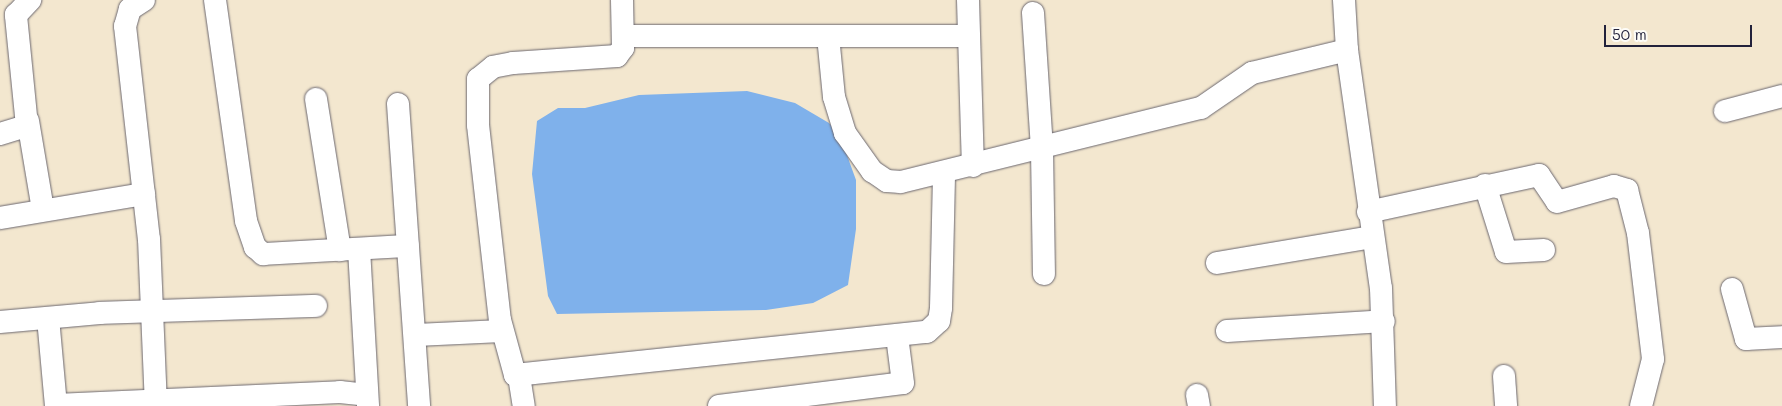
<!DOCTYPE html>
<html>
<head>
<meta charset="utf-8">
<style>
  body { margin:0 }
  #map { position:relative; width:1782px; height:406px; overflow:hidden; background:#f3e7cf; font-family:Mali,sans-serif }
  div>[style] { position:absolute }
  .water>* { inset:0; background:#7fb1eb }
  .roads { filter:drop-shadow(0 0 1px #6b676f) drop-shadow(0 0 1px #6b676f) }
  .minor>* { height:22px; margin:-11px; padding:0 11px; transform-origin:11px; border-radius:11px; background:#fff }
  span { translate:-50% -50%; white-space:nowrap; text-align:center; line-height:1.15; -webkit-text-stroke:4px #fdfcf7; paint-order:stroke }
  .scale { position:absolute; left:1604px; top:25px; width:148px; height:22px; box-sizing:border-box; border:2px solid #22223b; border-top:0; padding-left:6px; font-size:15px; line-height:18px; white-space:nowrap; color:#22223b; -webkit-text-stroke:4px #fdfcf7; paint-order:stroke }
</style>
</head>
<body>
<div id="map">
  <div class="water">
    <div style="clip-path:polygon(747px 91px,795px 103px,829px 123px,840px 136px,856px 180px,856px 229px,848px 285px,813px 303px,766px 310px,557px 314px,548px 296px,532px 174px,537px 121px,558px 108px,585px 108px,639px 95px)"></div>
  </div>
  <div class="roads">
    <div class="minor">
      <div style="left:144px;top:0;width:17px;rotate:147deg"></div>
      <div style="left:130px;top:9px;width:18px;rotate:106deg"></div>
      <div style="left:125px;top:26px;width:214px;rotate:83.6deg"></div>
      <div style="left:149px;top:239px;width:167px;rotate:87.6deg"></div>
      <div style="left:215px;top:0;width:223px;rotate:82deg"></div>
      <div style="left:246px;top:221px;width:28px;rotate:71deg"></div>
      <div style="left:255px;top:247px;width:11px;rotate:41deg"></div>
      <div style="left:263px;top:254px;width:145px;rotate:-3.2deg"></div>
      <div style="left:622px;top:0;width:48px;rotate:88.8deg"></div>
      <div style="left:623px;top:48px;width:10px;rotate:127deg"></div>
      <div style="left:617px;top:56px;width:104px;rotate:176.1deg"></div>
      <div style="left:513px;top:63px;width:20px;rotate:169deg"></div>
      <div style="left:493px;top:67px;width:19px;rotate:141deg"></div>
      <div style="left:478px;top:79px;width:46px;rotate:90deg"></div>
      <div style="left:478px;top:125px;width:196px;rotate:83.6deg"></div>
      <div style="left:500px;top:320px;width:57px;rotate:74.7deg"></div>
      <div style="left:515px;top:375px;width:414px;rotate:-6deg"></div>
      <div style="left:927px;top:332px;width:16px;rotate:-43deg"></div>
      <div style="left:939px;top:321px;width:13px;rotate:-81deg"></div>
      <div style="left:941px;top:308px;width:135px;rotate:-88.7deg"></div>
      <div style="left:968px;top:0;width:166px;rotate:88.3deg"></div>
      <div style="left:1344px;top:0;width:50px;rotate:86.6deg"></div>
      <div style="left:1347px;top:50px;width:240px;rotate:81.9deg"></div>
      <div style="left:1381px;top:288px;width:118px;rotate:88.1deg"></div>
      <div style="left:1033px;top:13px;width:137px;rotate:86.2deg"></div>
      <div style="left:1042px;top:150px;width:124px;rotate:89.1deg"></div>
      <div style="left:623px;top:36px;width:346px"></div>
      <div style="left:828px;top:36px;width:61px;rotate:84.4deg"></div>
      <div style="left:834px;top:97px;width:38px;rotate:73deg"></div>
      <div style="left:845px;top:133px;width:47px;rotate:54.6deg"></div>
      <div style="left:872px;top:171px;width:18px;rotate:34deg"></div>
      <div style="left:887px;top:181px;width:14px;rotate:4deg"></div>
      <div style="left:901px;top:182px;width:309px;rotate:-13.9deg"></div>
      <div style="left:1201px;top:108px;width:62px;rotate:-34.5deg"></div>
      <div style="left:1252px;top:73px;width:98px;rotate:-13.6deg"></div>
      <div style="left:316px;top:99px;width:153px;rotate:81deg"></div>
      <div style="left:398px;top:104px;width:303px;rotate:86deg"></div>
      <div style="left:1725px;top:111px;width:59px;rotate:-14.7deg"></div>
      <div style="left:28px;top:121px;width:90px;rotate:80.4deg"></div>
      <div style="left:0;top:134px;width:28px;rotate:-17deg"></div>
      <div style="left:27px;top:126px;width:112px;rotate:-95.7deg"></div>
      <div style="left:16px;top:15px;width:21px;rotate:-47deg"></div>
      <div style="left:1485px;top:185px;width:70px;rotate:72.6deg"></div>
      <div style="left:1506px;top:252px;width:38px;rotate:-3deg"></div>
      <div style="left:1368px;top:212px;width:175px;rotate:-12.2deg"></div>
      <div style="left:1539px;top:175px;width:32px;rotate:56deg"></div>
      <div style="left:1557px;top:202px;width:59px;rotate:-15.7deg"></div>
      <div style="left:1614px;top:186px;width:14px;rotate:17deg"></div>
      <div style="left:1627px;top:190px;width:44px;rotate:75.7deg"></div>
      <div style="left:1638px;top:233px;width:127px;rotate:83.2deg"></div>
      <div style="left:1653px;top:359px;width:49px;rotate:104.3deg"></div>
      <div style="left:0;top:218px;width:146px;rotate:-9.5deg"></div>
      <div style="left:359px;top:249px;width:157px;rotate:86.7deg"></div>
      <div style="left:1217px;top:263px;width:158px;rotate:-9.5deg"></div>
      <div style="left:1732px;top:289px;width:52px;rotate:74.4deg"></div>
      <div style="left:1746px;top:339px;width:36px;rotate:-3deg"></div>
      <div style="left:48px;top:318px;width:88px;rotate:84.8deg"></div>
      <div style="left:0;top:322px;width:100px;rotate:-5.1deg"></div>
      <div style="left:100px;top:313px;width:216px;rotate:-1.9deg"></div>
      <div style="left:1227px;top:331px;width:157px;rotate:-3.6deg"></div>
      <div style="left:416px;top:335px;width:86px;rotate:-2.7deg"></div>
      <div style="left:519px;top:376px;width:30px;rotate:81deg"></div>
      <div style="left:1504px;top:376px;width:30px;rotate:86deg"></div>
      <div style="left:1197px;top:395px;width:11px;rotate:80deg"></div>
      <div style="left:56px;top:405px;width:284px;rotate:-2.6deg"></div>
      <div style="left:340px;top:392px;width:27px;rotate:6deg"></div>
      <div style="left:719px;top:406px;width:185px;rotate:-7.1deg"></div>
      <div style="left:903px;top:383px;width:47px;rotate:-97.3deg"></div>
    </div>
  </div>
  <div class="scale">50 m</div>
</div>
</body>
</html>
